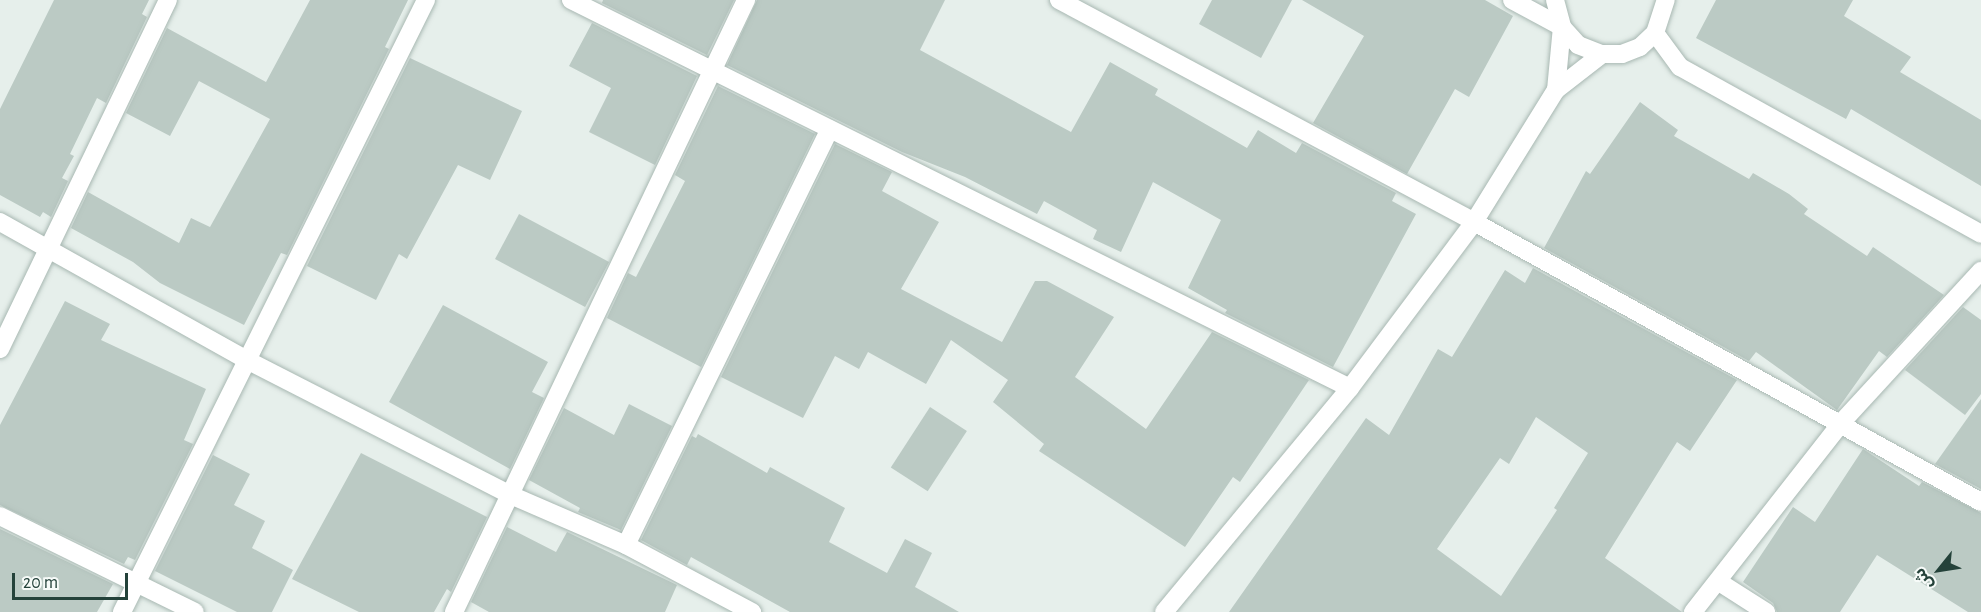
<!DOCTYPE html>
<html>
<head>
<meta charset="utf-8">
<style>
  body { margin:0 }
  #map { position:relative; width:1981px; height:612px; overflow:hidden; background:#e6efeb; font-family:"Alegreya Sans","Noto Sans Arabic",sans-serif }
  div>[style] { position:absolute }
  .building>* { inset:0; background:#bbcac4; transform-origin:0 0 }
  .roads { filter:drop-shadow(0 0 2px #a8b8b2) drop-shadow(0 0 2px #a8b8b2) }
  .minor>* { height:18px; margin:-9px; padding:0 9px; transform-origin:9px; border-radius:9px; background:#fff }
  .tertiary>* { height:18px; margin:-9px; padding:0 9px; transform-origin:9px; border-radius:9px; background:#fff }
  span { translate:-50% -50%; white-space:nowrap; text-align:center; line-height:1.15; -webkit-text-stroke:6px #f7fbf9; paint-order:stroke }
  .north { position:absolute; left:1909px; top:540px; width:60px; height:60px; -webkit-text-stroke:4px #f7fbf9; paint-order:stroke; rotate:240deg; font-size:16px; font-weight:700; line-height:24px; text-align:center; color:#24423a }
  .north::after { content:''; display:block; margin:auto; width:21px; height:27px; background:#24423a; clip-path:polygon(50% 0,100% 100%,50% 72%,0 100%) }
  .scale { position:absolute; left:12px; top:573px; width:116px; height:27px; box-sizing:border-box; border:3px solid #24423a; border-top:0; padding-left:8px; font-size:18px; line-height:21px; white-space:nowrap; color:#24423a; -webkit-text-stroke:4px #f7fbf9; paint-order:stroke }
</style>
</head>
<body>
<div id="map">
  <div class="building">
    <div style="clip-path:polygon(54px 0,149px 0,142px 14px,147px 17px,106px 103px,97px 98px,70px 154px,74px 156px,62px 178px,68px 181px,51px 217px,43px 212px,40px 217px,0 195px,0 109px)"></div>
    <div style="clip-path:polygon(310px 0,408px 0,385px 47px,389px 49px,287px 255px,281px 253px,244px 325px,160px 283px,133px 262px,71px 228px,88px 192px,179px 243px,191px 218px,210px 227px,270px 119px,199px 81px,170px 136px,126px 113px,167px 28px,266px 82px)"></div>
    <div style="clip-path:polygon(603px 0,734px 0,707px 55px,602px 3px)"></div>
    <div style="clip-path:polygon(757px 0,945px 0,920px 50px,1071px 132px,1110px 62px,1158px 89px,1155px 95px,1247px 148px,1258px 130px,1296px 153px,1302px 143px,1396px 193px,1392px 201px,1416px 214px,1333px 367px,1225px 313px,1227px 310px,1188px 288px,1221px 220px,1153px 182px,1121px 252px,1093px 239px,1097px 230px,1044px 201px,1037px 214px,965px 177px,902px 152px,727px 65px)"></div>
    <div style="clip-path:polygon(1212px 0,1292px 0,1261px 58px,1199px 24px)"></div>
    <div style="clip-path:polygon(1302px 0,1485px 0,1513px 16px,1469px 97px,1455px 89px,1407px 174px,1313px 123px,1364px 36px)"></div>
    <div style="clip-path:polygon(1716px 0,1853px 0,1844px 16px,1911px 57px,1900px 72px,1981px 120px,1981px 186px,1851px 109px,1846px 119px,1696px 38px)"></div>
    <div style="clip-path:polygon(592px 23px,697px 76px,655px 165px,589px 132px,611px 88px,569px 66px)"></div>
    <div style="clip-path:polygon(410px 58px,522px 111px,490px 180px,458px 165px,407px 259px,399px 254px,376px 300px,307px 266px)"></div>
    <div style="clip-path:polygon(718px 86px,815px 134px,701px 367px,607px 318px,628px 273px,636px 277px,685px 181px,675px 175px)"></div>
    <div style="clip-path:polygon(1640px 102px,1678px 130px,1674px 136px,1749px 179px,1753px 173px,1789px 194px,1808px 209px,1804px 214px,1867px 256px,1873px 247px,1944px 295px,1887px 357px,1879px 351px,1837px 410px,1756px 352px,1749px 361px,1544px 248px,1586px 171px,1590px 174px)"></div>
    <div style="clip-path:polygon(835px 144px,892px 172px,882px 191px,939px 222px,901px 289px,1002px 342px,1035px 281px,1047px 281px,1114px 317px,1075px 377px,1146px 429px,1212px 332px,1309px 380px,1240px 482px,1233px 477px,1185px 547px,1039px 451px,1044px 444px,993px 402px,1008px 380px,951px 340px,926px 384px,868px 352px,859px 369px,835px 356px,803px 418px,721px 377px)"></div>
    <div style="left:519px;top:214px;width:102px;height:51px;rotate:28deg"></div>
    <div style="clip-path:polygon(evenodd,1533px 268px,1737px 380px,1690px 451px,1677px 442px,1605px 558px,1682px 612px,1229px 612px,1366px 418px,1389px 435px,1438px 349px,1452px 357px,1505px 270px,1525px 283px,1533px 268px,1536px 417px,1588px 453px,1554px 508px,1557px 510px,1501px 596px,1437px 549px,1500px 458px,1509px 464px,1536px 417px)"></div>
    <div style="clip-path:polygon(65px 301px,110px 324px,101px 340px,206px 389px,184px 440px,193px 444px,135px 560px,128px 557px,124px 564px,0 505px,0 425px)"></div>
    <div style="clip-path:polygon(443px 305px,548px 362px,532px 392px,544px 398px,510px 469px,389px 402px)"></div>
    <div style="clip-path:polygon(1963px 307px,1981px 320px,1981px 394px,1965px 415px,1905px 370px)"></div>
    <div style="clip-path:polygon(1981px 399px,1981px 489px,1935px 464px)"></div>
    <div style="clip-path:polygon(629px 404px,672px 426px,621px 530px,578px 512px,580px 508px,529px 480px,564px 408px,614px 435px)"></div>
    <div style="left:930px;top:407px;width:44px;height:72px;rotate:33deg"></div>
    <div style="clip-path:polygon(698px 434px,767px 473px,770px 467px,845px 508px,829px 542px,887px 573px,905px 539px,932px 553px,915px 587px,959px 612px,790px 612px,691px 557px,687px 565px,641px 540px,692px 436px,696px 438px)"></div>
    <div style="clip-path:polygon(1863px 449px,1919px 486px,1922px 482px,1981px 513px,1981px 612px,1968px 612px,1877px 555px,1840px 612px,1777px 612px,1773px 603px,1743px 582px,1793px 507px,1815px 522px)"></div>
    <div style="clip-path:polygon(361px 453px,487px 517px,451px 592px,447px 589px,434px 612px,359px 612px,292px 579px)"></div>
    <div style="clip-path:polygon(213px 455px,250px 474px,234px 505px,265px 521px,252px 548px,293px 570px,272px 612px,237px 612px,155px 571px)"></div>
    <div style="clip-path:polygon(507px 527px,556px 552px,567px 532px,677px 585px,665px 612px,489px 612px,471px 602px)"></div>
    <div style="clip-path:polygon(0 529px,113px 584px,97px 612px,0 612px)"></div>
  </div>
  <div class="roads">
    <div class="minor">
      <div style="left:571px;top:0;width:870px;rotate:26.48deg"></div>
      <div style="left:1059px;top:0;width:471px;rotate:28.1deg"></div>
      <div style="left:1474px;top:222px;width:579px;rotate:28.91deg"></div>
      <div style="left:1512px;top:0;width:57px;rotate:28.4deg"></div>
      <div style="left:0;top:222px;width:281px;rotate:29.2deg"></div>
      <div style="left:245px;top:359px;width:301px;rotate:27.1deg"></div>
      <div style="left:513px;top:496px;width:123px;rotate:23.4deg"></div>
      <div style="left:626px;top:545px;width:143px;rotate:28deg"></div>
      <div style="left:0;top:349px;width:387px;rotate:-64.3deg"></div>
      <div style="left:0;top:516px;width:217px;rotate:26.2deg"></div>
      <div style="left:626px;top:545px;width:463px;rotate:-63.9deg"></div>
      <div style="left:1719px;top:582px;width:56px;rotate:32.6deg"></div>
      <div style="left:122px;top:612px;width:683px;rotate:-63.58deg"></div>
      <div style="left:454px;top:612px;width:678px;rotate:-64.49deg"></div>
      <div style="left:1693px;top:612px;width:240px;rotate:-51.9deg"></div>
      <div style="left:1841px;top:423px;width:207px;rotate:-47.4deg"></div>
    </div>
    <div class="tertiary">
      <div style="left:1555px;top:0;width:28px;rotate:75deg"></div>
      <div style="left:1562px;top:27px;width:24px;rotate:48deg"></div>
      <div style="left:1578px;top:45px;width:26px;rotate:21deg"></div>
      <div style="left:1602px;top:54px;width:20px"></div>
      <div style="left:1622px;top:54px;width:19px;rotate:-21deg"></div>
      <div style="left:1640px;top:47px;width:21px;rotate:-43deg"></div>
      <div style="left:1655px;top:33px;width:35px;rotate:-72deg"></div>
      <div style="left:1655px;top:33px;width:42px;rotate:53.7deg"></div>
      <div style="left:1680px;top:67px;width:344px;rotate:29deg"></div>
      <div style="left:1556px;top:90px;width:63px;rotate:-84.6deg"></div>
      <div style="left:1164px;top:612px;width:291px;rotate:-50.3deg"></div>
      <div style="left:1350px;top:388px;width:207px;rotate:-53.2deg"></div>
      <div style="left:1474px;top:222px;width:155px;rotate:-58.2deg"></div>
      <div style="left:1556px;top:90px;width:58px;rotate:-38deg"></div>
    </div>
  </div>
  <div class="north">ش</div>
  <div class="scale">20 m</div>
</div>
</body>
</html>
